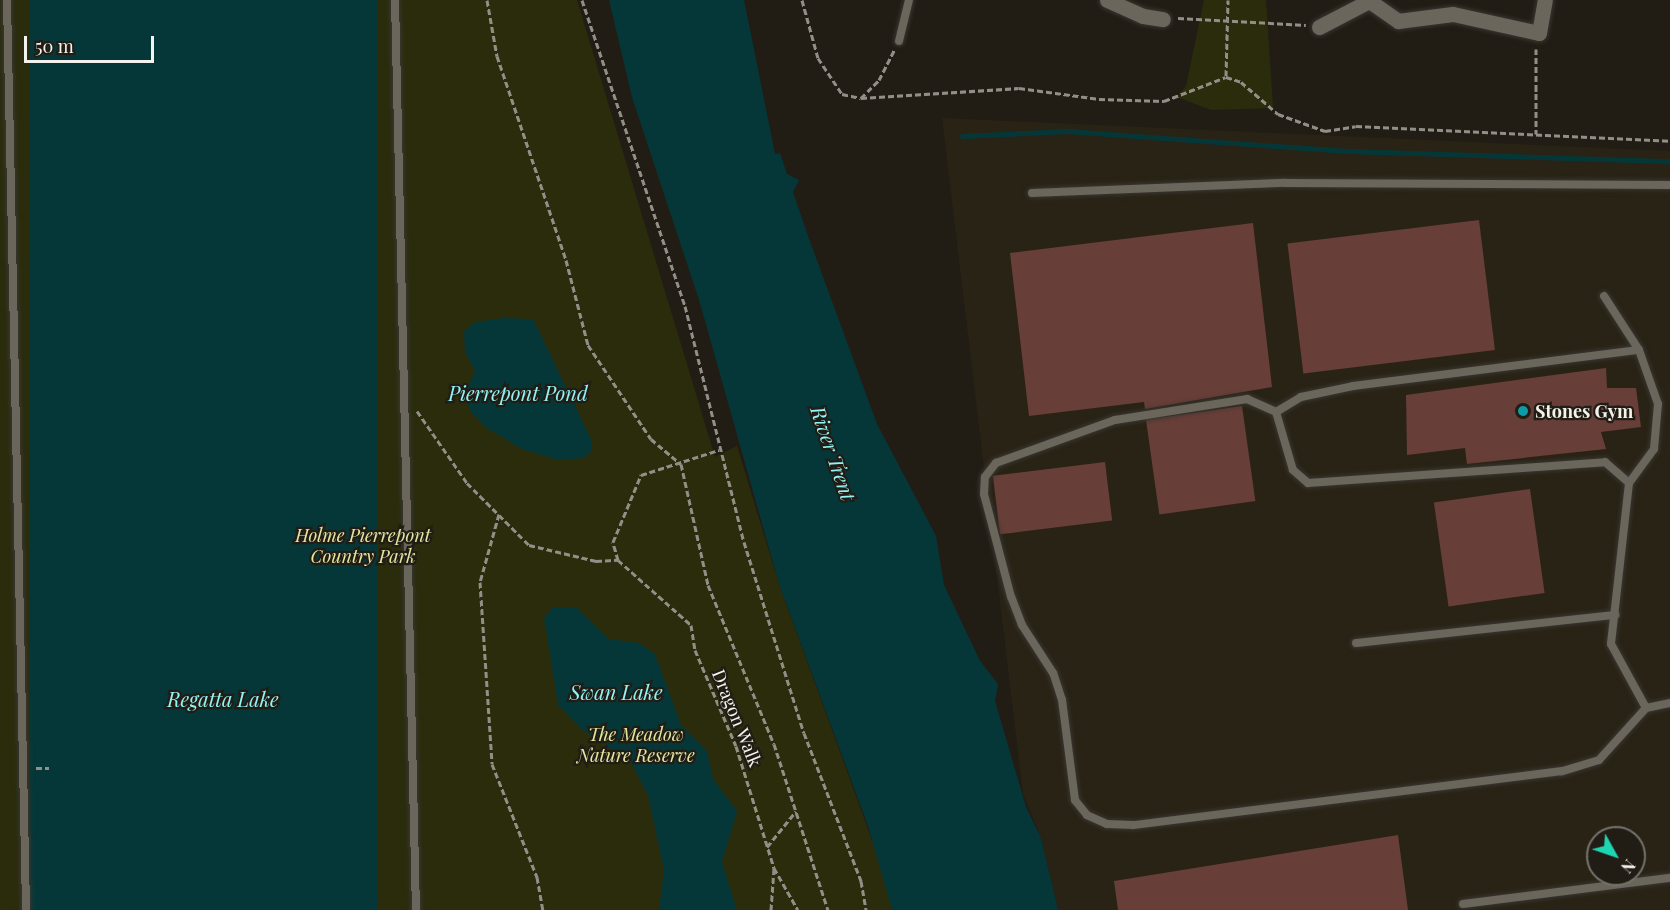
<!DOCTYPE html>
<html>
<head>
<meta charset="utf-8">
<style>
  body { margin:0 }
  #map { position:relative; width:1670px; height:910px; overflow:hidden; background:#211d15; font-family:"Playfair Display",serif }
  div>[style] { position:absolute }
  .built>* { inset:0; background:#292315 }
  .green>* { inset:0; background:#2b2c0c }
  .water>* { inset:0; background:#063738; transform-origin:0 0 }
  .stream>* { height:5px; margin:-2.5px; padding:0 2.5px; transform-origin:2.5px; border-radius:2.5px; background:#063738 }
  .building>* { inset:0; background:#683e38; transform-origin:0 0 }
  .path>* { height:3px; margin-top:-1.5px; transform-origin:0; background:repeating-linear-gradient(90deg,#928f88 0 6px,transparent 0 9px) }
  .roads { filter:drop-shadow(0 0 2px #393632) drop-shadow(0 0 2px #393632) }
  .service>* { height:8px; margin:-4px; padding:0 4px; transform-origin:4px; border-radius:4px; background:#6a665c }
  .minor>* { height:15px; margin:-7.5px; padding:0 7.5px; transform-origin:7.5px; border-radius:7.5px; background:#6a665c }
  .dots>* { width:16px; height:16px; translate:-50% -50%; box-sizing:border-box; border:3px solid #211d15; border-radius:50% }
  span { translate:-50% -50%; white-space:nowrap; text-align:center; line-height:1.15; -webkit-text-stroke:4.5px #211d15; paint-order:stroke }
  .poi-label { font-size:18px; color:#f4f2ec; font-weight:700 }
  .left { translate:0 -50%; text-align:left }
  .park-label { font-size:18px; color:#e4e7a0; font-style:italic }
  .street-label { font-size:18px; color:#f4f2ec }
  .water-label { font-size:20px; color:#93f3f5; font-style:italic }
  .north { position:absolute; left:1586px; top:826px; width:60px; height:60px; box-sizing:border-box; background:#211d15; border:2px solid #75726b; border-radius:50%; rotate:130deg; font-size:16px; font-weight:700; line-height:24px; text-align:center; color:#f4f2ec }
  .north::after { content:''; display:block; margin:auto; width:21px; height:27px; background:#1ed5b1; clip-path:polygon(50% 0,100% 100%,50% 72%,0 100%) }
  .scale { position:absolute; left:24px; top:36px; width:130px; height:27px; box-sizing:border-box; border:3px solid #f4f2ec; border-top:0; padding-left:8px; font-size:18px; line-height:21px; white-space:nowrap; color:#f4f2ec; -webkit-text-stroke:4px #211d15; paint-order:stroke }
</style>
</head>
<body>
<div id="map">
  <div class="built">
    <div style="clip-path:polygon(evenodd,942px 118px,1670px 151px,1670px 910px,1058px 910px,1041px 838px,1023px 794px,942px 118px,1598px 838px,1634px 838px,1634px 874px,1598px 874px,1598px 838px)"></div>
  </div>
  <div class="green">
    <div style="clip-path:polygon(0 0,577px 0,715px 457px,737px 446px,779px 584px,888px 884px,892px 910px,0 910px)"></div>
    <div style="clip-path:polygon(1204px 0,1266px 0,1273px 108px,1211px 110px,1177px 97px,1186px 86px)"></div>
  </div>
  <div class="water">
    <div style="left:29px;top:0;width:348px;height:910px"></div>
    <div style="clip-path:polygon(609px 0,744px 0,775px 154px,780px 153px,787px 174px,799px 180px,793px 192px,808px 236px,877px 424px,936px 536px,944px 585px,980px 661px,998px 684px,995px 701px,1026px 807px,1041px 838px,1058px 910px,892px 910px,868px 826px,779px 584px,700px 303px,632px 97px)"></div>
    <div style="clip-path:polygon(503px 318px,533px 319px,592px 441px,592px 451px,584px 458px,558px 460px,522px 449px,485px 427px,470px 411px,465px 393px,475px 371px,465px 352px,464px 332px,475px 322px)"></div>
    <div style="clip-path:polygon(552px 608px,577px 608px,609px 639px,639px 643px,655px 654px,681px 725px,707px 751px,713px 779px,737px 811px,722px 862px,737px 910px,659px 910px,664px 871px,648px 795px,630px 761px,581px 729px,558px 705px,544px 618px)"></div>
  </div>
  <div class="stream">
    <div style="left:962px;top:136px;width:105px;rotate:-2.7deg"></div>
    <div style="left:1067px;top:131px;width:281px;rotate:4.1deg"></div>
    <div style="left:1347px;top:151px;width:323px;rotate:1.8deg"></div>
  </div>
  <div class="building">
    <div style="left:1479px;top:220px;width:131px;height:193px;rotate:83deg"></div>
    <div style="clip-path:polygon(1253px 223px,1272px 387px,1145px 409px,1144px 402px,1029px 416px,1010px 253px)"></div>
    <div style="clip-path:polygon(1606px 368px,1607px 388px,1636px 388px,1641px 427px,1601px 432px,1606px 449px,1467px 464px,1465px 448px,1407px 455px,1406px 395px)"></div>
    <div style="left:1242px;top:406px;width:96px;height:97px;rotate:82deg"></div>
    <div style="left:1105px;top:462px;width:59px;height:113px;rotate:83deg"></div>
    <div style="left:1530px;top:489px;width:105px;height:97px;rotate:82deg"></div>
    <div style="clip-path:polygon(1398px 835px,1408px 910px,1118px 910px,1114px 881px)"></div>
  </div>
  <div class="path">
    <div style="left:487px;top:0;width:57px;rotate:79.9deg"></div>
    <div style="left:497px;top:56px;width:215px;rotate:71.3deg"></div>
    <div style="left:566px;top:260px;width:88px;rotate:75.5deg"></div>
    <div style="left:588px;top:345px;width:113px;rotate:56.2deg"></div>
    <div style="left:651px;top:439px;width:39px;rotate:40deg"></div>
    <div style="left:681px;top:464px;width:124px;rotate:77.4deg"></div>
    <div style="left:708px;top:585px;width:172px;rotate:67.5deg"></div>
    <div style="left:774px;top:744px;width:175px;rotate:72deg"></div>
    <div style="left:582px;top:0;width:323px;rotate:71.4deg"></div>
    <div style="left:685px;top:306px;width:243px;rotate:76deg"></div>
    <div style="left:744px;top:542px;width:200px;rotate:72.6deg"></div>
    <div style="left:804px;top:733px;width:159px;rotate:68.9deg"></div>
    <div style="left:861px;top:881px;width:29px;rotate:80deg"></div>
    <div style="left:802px;top:0;width:60px;rotate:74.6deg"></div>
    <div style="left:818px;top:58px;width:43px;rotate:56.3deg"></div>
    <div style="left:842px;top:94px;width:19px;rotate:12deg"></div>
    <div style="left:861px;top:98px;width:158px;rotate:-3.6deg"></div>
    <div style="left:1019px;top:88px;width:81px;rotate:7.8deg"></div>
    <div style="left:1099px;top:99px;width:65px;rotate:1.8deg"></div>
    <div style="left:1164px;top:101px;width:66px;rotate:-21.2deg"></div>
    <div style="left:1226px;top:77px;width:16px;rotate:18deg"></div>
    <div style="left:1241px;top:82px;width:49px;rotate:40.9deg"></div>
    <div style="left:1278px;top:114px;width:50px;rotate:19.9deg"></div>
    <div style="left:1325px;top:131px;width:31px;rotate:-9deg"></div>
    <div style="left:1356px;top:126px;width:314px;rotate:2.7deg"></div>
    <div style="left:1178px;top:18px;width:128px;rotate:3.1deg"></div>
    <div style="left:1536px;top:49px;width:85px;rotate:90deg"></div>
    <div style="left:1226px;top:76px;width:76px;rotate:-88.5deg"></div>
    <div style="left:861px;top:98px;width:25px;rotate:-45deg"></div>
    <div style="left:879px;top:80px;width:34px;rotate:-63deg"></div>
    <div style="left:417px;top:411px;width:88px;rotate:55.2deg"></div>
    <div style="left:467px;top:483px;width:88px;rotate:45deg"></div>
    <div style="left:529px;top:545px;width:69px;rotate:13.4deg"></div>
    <div style="left:596px;top:561px;width:22px;rotate:-3deg"></div>
    <div style="left:618px;top:560px;width:98px;rotate:41.7deg"></div>
    <div style="left:691px;top:625px;width:25px;rotate:81deg"></div>
    <div style="left:695px;top:650px;width:104px;rotate:66.9deg"></div>
    <div style="left:736px;top:746px;width:128px;rotate:72.7deg"></div>
    <div style="left:774px;top:868px;width:48px;rotate:60.3deg"></div>
    <div style="left:499px;top:514px;width:71px;rotate:105.6deg"></div>
    <div style="left:480px;top:582px;width:182px;rotate:86.2deg"></div>
    <div style="left:492px;top:764px;width:122px;rotate:68.3deg"></div>
    <div style="left:537px;top:877px;width:34px;rotate:80deg"></div>
    <div style="left:618px;top:560px;width:19px;rotate:-106deg"></div>
    <div style="left:613px;top:542px;width:73px;rotate:-67.3deg"></div>
    <div style="left:641px;top:475px;width:82px;rotate:-17.8deg"></div>
    <div style="left:36px;top:768px;width:13px"></div>
    <div style="left:767px;top:847px;width:46px;rotate:-51.1deg"></div>
    <div style="left:771px;top:910px;width:42px;rotate:-85.9deg"></div>
  </div>
  <div class="roads">
    <div class="service">
      <div style="left:7px;top:0;width:910px;rotate:88.8deg"></div>
      <div style="left:395px;top:0;width:910px;rotate:88.68deg"></div>
      <div style="left:899px;top:41px;width:42px;rotate:-76.3deg"></div>
      <div style="left:1032px;top:193px;width:253px;rotate:-2.3deg"></div>
      <div style="left:1285px;top:183px;width:385px;rotate:0.3deg"></div>
      <div style="left:1604px;top:296px;width:64px;rotate:57.1deg"></div>
      <div style="left:1639px;top:350px;width:57px;rotate:70.6deg"></div>
      <div style="left:1658px;top:404px;width:45px;rotate:95.1deg"></div>
      <div style="left:1654px;top:449px;width:42px;rotate:126.3deg"></div>
      <div style="left:1276px;top:412px;width:29px;rotate:-31deg"></div>
      <div style="left:1301px;top:397px;width:53px;rotate:-11.9deg"></div>
      <div style="left:1353px;top:386px;width:288px;rotate:-7.2deg"></div>
      <div style="left:1356px;top:643px;width:261px;rotate:-6.2deg"></div>
      <div style="left:1646px;top:708px;width:70px;rotate:132.1deg"></div>
      <div style="left:1599px;top:760px;width:39px;rotate:163deg"></div>
      <div style="left:1562px;top:771px;width:432px;rotate:172.8deg"></div>
      <div style="left:1133px;top:825px;width:26px;rotate:-178deg"></div>
      <div style="left:1107px;top:824px;width:22px;rotate:-156deg"></div>
      <div style="left:1087px;top:815px;width:19px;rotate:-129deg"></div>
      <div style="left:1075px;top:800px;width:101px;rotate:-97.4deg"></div>
      <div style="left:1062px;top:700px;width:28px;rotate:-108deg"></div>
      <div style="left:1053px;top:673px;width:57px;rotate:-122.9deg"></div>
      <div style="left:1022px;top:625px;width:30px;rotate:-111deg"></div>
      <div style="left:1011px;top:597px;width:106px;rotate:-104.7deg"></div>
      <div style="left:984px;top:494px;width:17px;rotate:-87deg"></div>
      <div style="left:985px;top:477px;width:18px;rotate:-52deg"></div>
      <div style="left:996px;top:463px;width:127px;rotate:-19.9deg"></div>
      <div style="left:1115px;top:420px;width:134px;rotate:-9deg"></div>
      <div style="left:1247px;top:399px;width:32px;rotate:24deg"></div>
      <div style="left:1276px;top:412px;width:60px;rotate:73.7deg"></div>
      <div style="left:1293px;top:470px;width:20px;rotate:41deg"></div>
      <div style="left:1308px;top:483px;width:298px;rotate:-4deg"></div>
      <div style="left:1605px;top:462px;width:32px;rotate:41deg"></div>
      <div style="left:1629px;top:483px;width:162px;rotate:96.4deg"></div>
      <div style="left:1611px;top:644px;width:73px;rotate:61.3deg"></div>
      <div style="left:1646px;top:708px;width:25px;rotate:-12deg"></div>
      <div style="left:1463px;top:904px;width:209px;rotate:-7.2deg"></div>
    </div>
    <div class="minor">
      <div style="left:1107px;top:0;width:39px;rotate:24deg"></div>
      <div style="left:1143px;top:16px;width:20px;rotate:9deg"></div>
      <div style="left:1368px;top:0;width:37px;rotate:35deg"></div>
      <div style="left:1398px;top:21px;width:55px;rotate:-7.3deg"></div>
      <div style="left:1453px;top:14px;width:88px;rotate:12.5deg"></div>
      <div style="left:1539px;top:33px;width:34px;rotate:-80deg"></div>
      <div style="left:1319px;top:27px;width:56px;rotate:-27.5deg"></div>
    </div>
  </div>
  <div class="dots">
    <div style="left:1523px;top:411px;background:#0f9aa8"></div>
  </div>
  <div class="poi-label">
    <span class="left" style="left:1535px;top:411px">Stones Gym</span>
  </div>
  <div class="park-label">
    <span style="left:363px;top:546px">Holme Pierrepont<br>Country Park</span>
    <span style="left:636px;top:745px">The Meadow<br>Nature Reserve</span>
  </div>
  <div class="street-label">
    <span style="left:737px;top:718px;rotate:68deg">Dragon Walk</span>
  </div>
  <div class="water-label">
    <span style="left:518px;top:392px">Pierrepont Pond</span>
    <span style="left:834px;top:453px;rotate:71deg">River Trent</span>
    <span style="left:616px;top:691px">Swan Lake</span>
    <span style="left:223px;top:698px">Regatta Lake</span>
  </div>
  <div class="north">N</div>
  <div class="scale">50 m</div>
</div>
</body>
</html>
